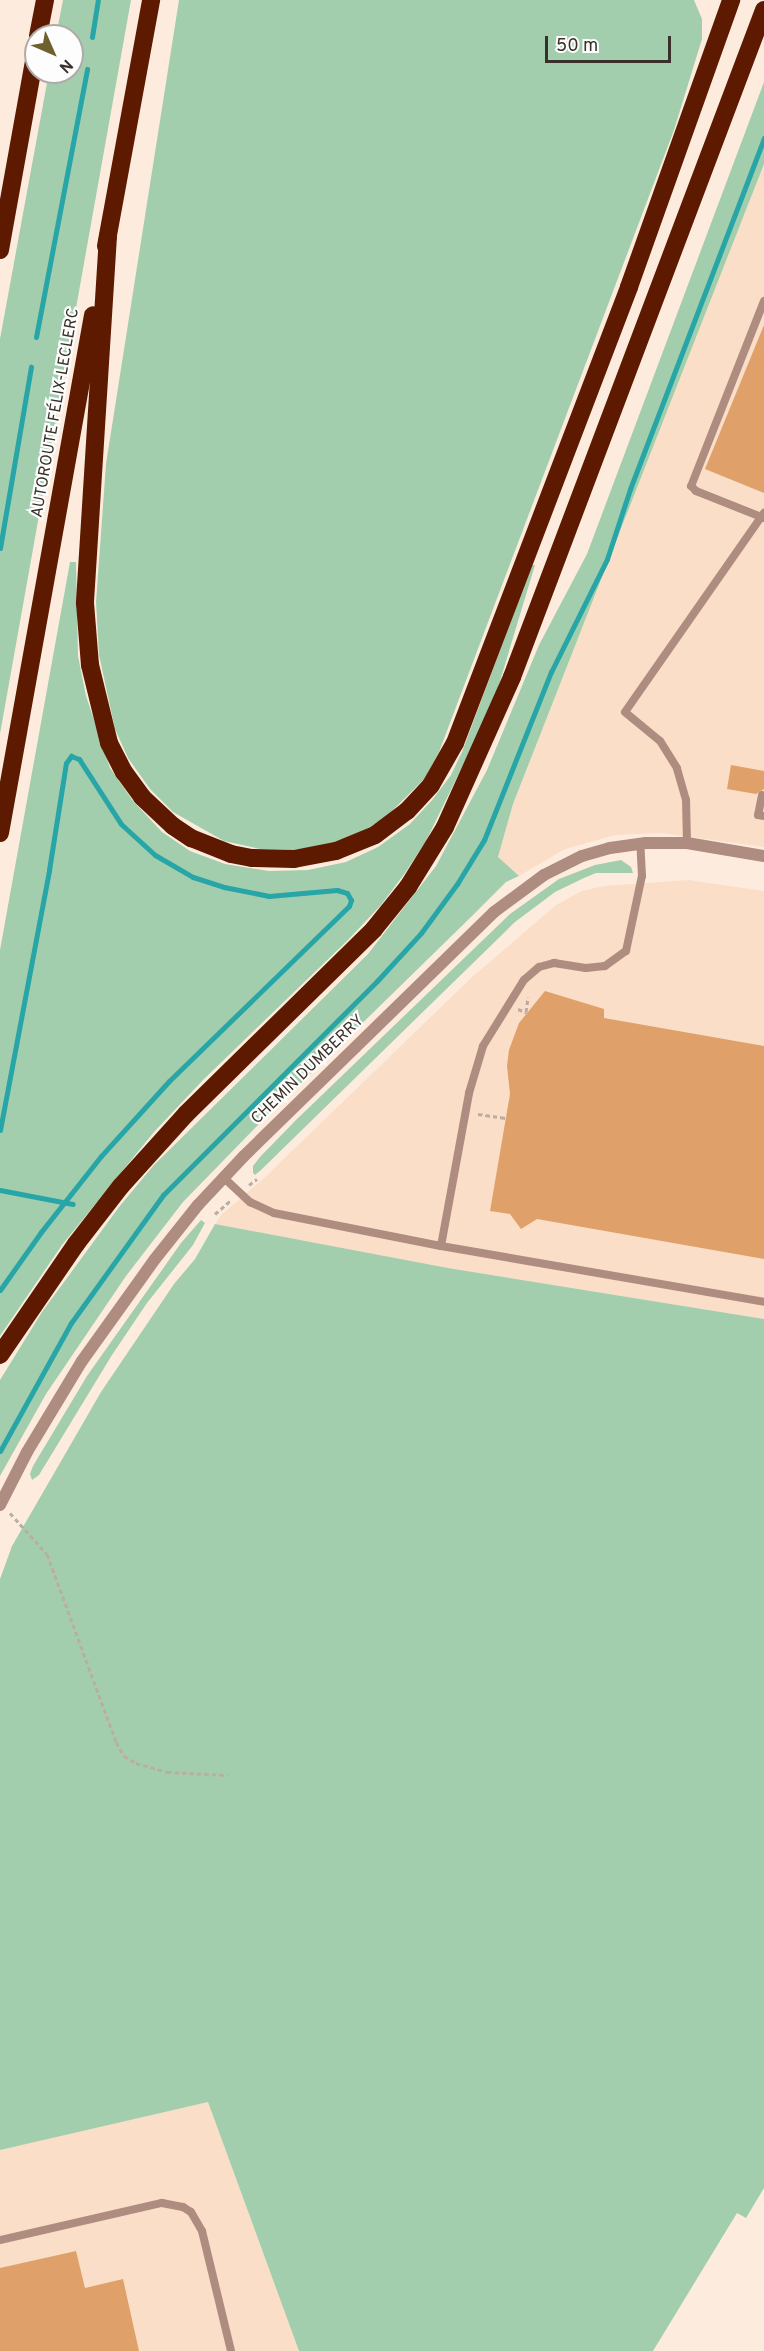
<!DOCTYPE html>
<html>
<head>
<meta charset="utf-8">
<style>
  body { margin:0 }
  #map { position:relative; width:764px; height:2351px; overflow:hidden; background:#fdecdd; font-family:Overpass,sans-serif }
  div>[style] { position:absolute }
  .built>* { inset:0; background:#fadec7 }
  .green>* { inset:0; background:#a2ceae }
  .stream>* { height:5px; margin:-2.5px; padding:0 2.5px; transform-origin:2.5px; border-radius:2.5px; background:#28a5a7 }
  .building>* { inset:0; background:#dfa169 }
  .path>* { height:3px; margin-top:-1.5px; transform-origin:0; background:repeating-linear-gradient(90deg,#bbada1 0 4.5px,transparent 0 7.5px) }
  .service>* { height:8px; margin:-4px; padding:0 4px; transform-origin:4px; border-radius:4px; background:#af8c80 }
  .tertiary>* { height:12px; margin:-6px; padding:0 6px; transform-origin:6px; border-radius:6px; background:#af8c80 }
  .motorway>* { height:18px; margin:-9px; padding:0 9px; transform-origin:9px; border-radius:9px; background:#5d1a00 }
  span { translate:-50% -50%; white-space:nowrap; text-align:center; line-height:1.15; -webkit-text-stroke:4.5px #fdfdfd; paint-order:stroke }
  .street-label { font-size:16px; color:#383029 }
  .north { position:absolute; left:24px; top:24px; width:60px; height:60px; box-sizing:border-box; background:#fdfdfd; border:2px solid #aeaba8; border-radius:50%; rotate:135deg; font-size:16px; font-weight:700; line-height:24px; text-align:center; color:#383029 }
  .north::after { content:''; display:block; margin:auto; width:21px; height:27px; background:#70602d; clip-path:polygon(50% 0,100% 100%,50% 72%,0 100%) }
  .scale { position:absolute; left:545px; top:36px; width:126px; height:27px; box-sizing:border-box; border:3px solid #383029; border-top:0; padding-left:8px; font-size:18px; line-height:21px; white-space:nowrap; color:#383029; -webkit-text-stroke:4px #fdfdfd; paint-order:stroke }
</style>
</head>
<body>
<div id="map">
  <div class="built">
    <div style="clip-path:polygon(764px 164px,764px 847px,661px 833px,615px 835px,565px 849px,519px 876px,498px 857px,513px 804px)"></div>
    <div style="clip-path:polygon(688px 880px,764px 891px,764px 1319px,448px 1268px,215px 1224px,221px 1215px,263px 1179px,470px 979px,556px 905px,582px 891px,604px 886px)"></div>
    <div style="clip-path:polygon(208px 2102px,299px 2351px,0 2351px,0 2148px)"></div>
  </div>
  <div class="green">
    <div style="clip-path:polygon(63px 0,131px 0,0 734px,0 339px,49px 72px,72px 72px,72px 36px,56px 36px)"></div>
    <div style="clip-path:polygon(179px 0,694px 0,702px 19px,702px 39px,674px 130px,439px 752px,425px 778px,386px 817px,360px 833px,326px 845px,293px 850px,260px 849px,224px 841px,173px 812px,150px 789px,128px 758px,115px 729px,99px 655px,96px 602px,106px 464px)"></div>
    <div style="clip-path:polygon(764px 82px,764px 164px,513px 804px,498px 857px,519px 876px,506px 882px,471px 917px,256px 1127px,183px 1202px,126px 1276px,46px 1394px,0 1476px,0 1380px,42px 1312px,119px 1207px,153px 1166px,368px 954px,436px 866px,487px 770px,539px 645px,587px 554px)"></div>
    <div style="clip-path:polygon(70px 562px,76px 562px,78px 656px,86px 696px,110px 768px,133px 801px,162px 832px,190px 851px,225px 864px,269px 871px,308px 870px,346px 862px,378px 847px,410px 824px,433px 799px,451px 775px,462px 752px,532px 565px,535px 565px,494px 701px,426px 841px,405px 873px,381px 905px,347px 941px,203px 1080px,154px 1132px,62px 1245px,0 1336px,0 950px)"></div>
    <div style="clip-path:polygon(621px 860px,631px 867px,633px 873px,596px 873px,584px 878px,555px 892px,515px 922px,261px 1170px,255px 1175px,253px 1173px,253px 1166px,260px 1157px,296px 1120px,510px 914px,559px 879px,595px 865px)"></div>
    <div style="clip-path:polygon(201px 1220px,205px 1223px,193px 1245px,147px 1303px,112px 1355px,39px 1475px,32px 1480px,30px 1474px,33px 1466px,87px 1376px,181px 1243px)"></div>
    <div style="clip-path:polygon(215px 1224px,448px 1268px,764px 1319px,764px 2188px,746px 2218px,737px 2213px,653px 2351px,299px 2351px,208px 2102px,0 2150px,0 1579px,12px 1546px,101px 1392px,174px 1284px,195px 1259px)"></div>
  </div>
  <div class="stream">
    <div style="left:92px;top:37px;width:37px;rotate:-81deg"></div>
    <div style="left:36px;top:337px;width:273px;rotate:-79.2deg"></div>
    <div style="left:0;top:548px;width:184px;rotate:-80.3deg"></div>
    <div style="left:0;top:1130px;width:265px;rotate:-79.3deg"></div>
    <div style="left:49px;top:870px;width:108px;rotate:-81deg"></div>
    <div style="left:66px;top:763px;width:9px;rotate:-54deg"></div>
    <div style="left:71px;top:756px;width:9px;rotate:21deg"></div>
    <div style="left:79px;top:759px;width:77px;rotate:57.1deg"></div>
    <div style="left:121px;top:824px;width:46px;rotate:42.4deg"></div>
    <div style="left:155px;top:855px;width:44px;rotate:30.1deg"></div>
    <div style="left:193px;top:877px;width:33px;rotate:18deg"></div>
    <div style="left:224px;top:887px;width:46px;rotate:11.3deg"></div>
    <div style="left:269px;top:896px;width:68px;rotate:-5deg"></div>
    <div style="left:337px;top:890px;width:10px;rotate:17deg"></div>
    <div style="left:347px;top:893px;width:8px;rotate:60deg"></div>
    <div style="left:351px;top:900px;width:6px;rotate:108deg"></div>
    <div style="left:349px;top:906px;width:251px;rotate:135.8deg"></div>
    <div style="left:169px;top:1081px;width:101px;rotate:132.2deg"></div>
    <div style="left:101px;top:1156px;width:97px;rotate:128.3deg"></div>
    <div style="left:41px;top:1232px;width:71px;rotate:125.3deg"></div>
    <div style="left:0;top:1190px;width:74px;rotate:10.9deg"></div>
    <div style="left:0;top:1451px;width:146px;rotate:-61deg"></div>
    <div style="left:71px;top:1323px;width:158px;rotate:-54.3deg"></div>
    <div style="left:163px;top:1195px;width:303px;rotate:-45deg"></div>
    <div style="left:377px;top:981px;width:65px;rotate:-47.5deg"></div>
    <div style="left:421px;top:933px;width:61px;rotate:-53.7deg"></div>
    <div style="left:457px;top:884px;width:52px;rotate:-58.5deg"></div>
    <div style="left:484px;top:840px;width:181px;rotate:-68.3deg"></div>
    <div style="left:551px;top:672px;width:126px;rotate:-63.6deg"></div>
    <div style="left:607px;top:559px;width:74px;rotate:-71.8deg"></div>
    <div style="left:630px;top:489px;width:376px;rotate:-69.1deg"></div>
  </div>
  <div class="building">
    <div style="clip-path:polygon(764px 325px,764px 493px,705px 469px)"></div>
    <div style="clip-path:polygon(731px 765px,764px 771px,764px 789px,756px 794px,727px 789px)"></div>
    <div style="clip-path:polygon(545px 991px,604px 1009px,604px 1018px,764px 1046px,764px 1259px,537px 1219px,521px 1229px,510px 1214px,490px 1211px,510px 1094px,507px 1066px,509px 1050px,519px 1023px)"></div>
    <div style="clip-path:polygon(76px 2251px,85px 2288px,123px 2279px,139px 2351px,0 2351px,0 2268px)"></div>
  </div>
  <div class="path">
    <div style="left:518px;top:1009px;width:9px;rotate:21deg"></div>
    <div style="left:526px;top:1012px;width:15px;rotate:-82deg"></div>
    <div style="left:478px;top:1114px;width:28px;rotate:8deg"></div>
    <div style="left:249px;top:1185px;width:10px;rotate:-37deg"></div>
    <div style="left:215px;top:1214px;width:20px;rotate:-41deg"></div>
    <div style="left:10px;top:1513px;width:55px;rotate:47.9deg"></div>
    <div style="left:47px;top:1554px;width:200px;rotate:69.8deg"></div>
    <div style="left:116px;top:1742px;width:16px;rotate:60deg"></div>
    <div style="left:124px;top:1756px;width:14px;rotate:30deg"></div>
    <div style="left:136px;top:1763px;width:32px;rotate:16deg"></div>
    <div style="left:167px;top:1772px;width:61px;rotate:2.8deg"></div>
  </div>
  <div class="service">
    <div style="left:764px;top:301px;width:199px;rotate:111.5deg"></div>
    <div style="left:691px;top:486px;width:7px;rotate:45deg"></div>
    <div style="left:696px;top:491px;width:73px;rotate:21.7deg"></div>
    <div style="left:762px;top:795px;width:20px;rotate:101deg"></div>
    <div style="left:758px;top:815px;width:6px;rotate:9deg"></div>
    <div style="left:687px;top:843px;width:43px;rotate:-91.3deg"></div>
    <div style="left:686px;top:800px;width:33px;rotate:-106deg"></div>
    <div style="left:677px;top:768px;width:32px;rotate:-122deg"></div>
    <div style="left:660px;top:741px;width:45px;rotate:-140.4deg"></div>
    <div style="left:625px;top:712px;width:243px;rotate:-55.1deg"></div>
    <div style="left:223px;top:1177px;width:37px;rotate:43deg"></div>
    <div style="left:250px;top:1202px;width:26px;rotate:25deg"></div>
    <div style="left:274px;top:1213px;width:170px;rotate:11.2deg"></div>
    <div style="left:441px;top:1246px;width:156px;rotate:-79.6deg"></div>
    <div style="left:469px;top:1093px;width:49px;rotate:-73.4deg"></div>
    <div style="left:483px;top:1046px;width:78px;rotate:-58.2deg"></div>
    <div style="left:524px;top:980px;width:20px;rotate:-41deg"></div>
    <div style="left:539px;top:967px;width:16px;rotate:-15deg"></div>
    <div style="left:554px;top:963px;width:32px;rotate:9deg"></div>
    <div style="left:586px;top:968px;width:19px;rotate:-6deg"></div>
    <div style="left:605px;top:966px;width:26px;rotate:-36deg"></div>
    <div style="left:626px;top:951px;width:77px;rotate:-78deg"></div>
    <div style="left:642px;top:876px;width:33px;rotate:-93deg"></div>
    <div style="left:441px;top:1246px;width:328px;rotate:9.8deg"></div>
    <div style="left:0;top:2240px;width:166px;rotate:-12.9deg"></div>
    <div style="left:162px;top:2203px;width:21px;rotate:11deg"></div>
    <div style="left:183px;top:2207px;width:9px;rotate:32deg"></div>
    <div style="left:191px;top:2212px;width:22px;rotate:60deg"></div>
    <div style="left:202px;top:2231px;width:123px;rotate:76.4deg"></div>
  </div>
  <div class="tertiary">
    <div style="left:0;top:1505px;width:59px;rotate:-63deg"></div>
    <div style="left:27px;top:1452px;width:106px;rotate:-58.9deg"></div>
    <div style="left:82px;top:1361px;width:125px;rotate:-54.4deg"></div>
    <div style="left:155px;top:1259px;width:69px;rotate:-51.5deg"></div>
    <div style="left:198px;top:1205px;width:67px;rotate:-46.8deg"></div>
    <div style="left:244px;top:1156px;width:349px;rotate:-44.3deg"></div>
    <div style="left:494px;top:912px;width:62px;rotate:-36.5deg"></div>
    <div style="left:544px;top:875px;width:42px;rotate:-26.6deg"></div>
    <div style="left:582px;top:856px;width:29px;rotate:-16deg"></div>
    <div style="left:610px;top:848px;width:36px;rotate:-8deg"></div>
    <div style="left:646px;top:843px;width:41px"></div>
    <div style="left:687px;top:843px;width:78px;rotate:9.6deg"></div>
  </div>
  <div class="motorway">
    <div style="left:38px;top:36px;width:37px;rotate:-79deg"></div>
    <div style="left:108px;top:236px;width:368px;rotate:93.6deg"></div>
    <div style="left:85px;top:603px;width:62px;rotate:85.4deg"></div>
    <div style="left:90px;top:665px;width:80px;rotate:76.3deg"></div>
    <div style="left:109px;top:743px;width:33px;rotate:63deg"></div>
    <div style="left:124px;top:772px;width:31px;rotate:54deg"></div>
    <div style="left:142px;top:797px;width:42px;rotate:43.1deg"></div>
    <div style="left:173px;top:826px;width:22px;rotate:34deg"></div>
    <div style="left:191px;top:838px;width:43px;rotate:21.8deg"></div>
    <div style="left:231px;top:854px;width:21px;rotate:11deg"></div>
    <div style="left:252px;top:858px;width:42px;rotate:1.4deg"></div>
    <div style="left:294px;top:859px;width:43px;rotate:-10.8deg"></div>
    <div style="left:336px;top:851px;width:42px;rotate:-22.3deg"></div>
    <div style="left:375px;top:835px;width:40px;rotate:-37deg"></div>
    <div style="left:407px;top:811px;width:35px;rotate:-47deg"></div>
    <div style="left:431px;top:785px;width:48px;rotate:-60.3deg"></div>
    <div style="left:455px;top:743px;width:488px;rotate:-69.1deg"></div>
    <div style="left:629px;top:287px;width:305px;rotate:-70.4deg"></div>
    <div style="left:106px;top:246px;width:250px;rotate:-79.6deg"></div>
    <div style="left:0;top:250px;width:204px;rotate:-79.8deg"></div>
    <div style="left:0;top:833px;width:526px;rotate:-79.82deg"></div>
    <div style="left:0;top:1355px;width:135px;rotate:-55.6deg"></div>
    <div style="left:76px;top:1244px;width:73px;rotate:-52.2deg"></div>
    <div style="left:121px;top:1186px;width:97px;rotate:-47.9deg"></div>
    <div style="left:186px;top:1114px;width:264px;rotate:-44.5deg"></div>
    <div style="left:374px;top:929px;width:54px;rotate:-51deg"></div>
    <div style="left:408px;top:887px;width:70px;rotate:-58.3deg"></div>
    <div style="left:445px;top:827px;width:164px;rotate:-65.9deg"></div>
    <div style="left:512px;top:677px;width:713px;rotate:-69.3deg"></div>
  </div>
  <div class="street-label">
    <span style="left:56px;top:413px;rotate:-80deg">AUTOROUTE FÉLIX-LECLERC</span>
    <span style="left:308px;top:1070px;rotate:-44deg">CHEMIN DUMBERRY</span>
  </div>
  <div class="north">N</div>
  <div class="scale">50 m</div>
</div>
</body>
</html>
